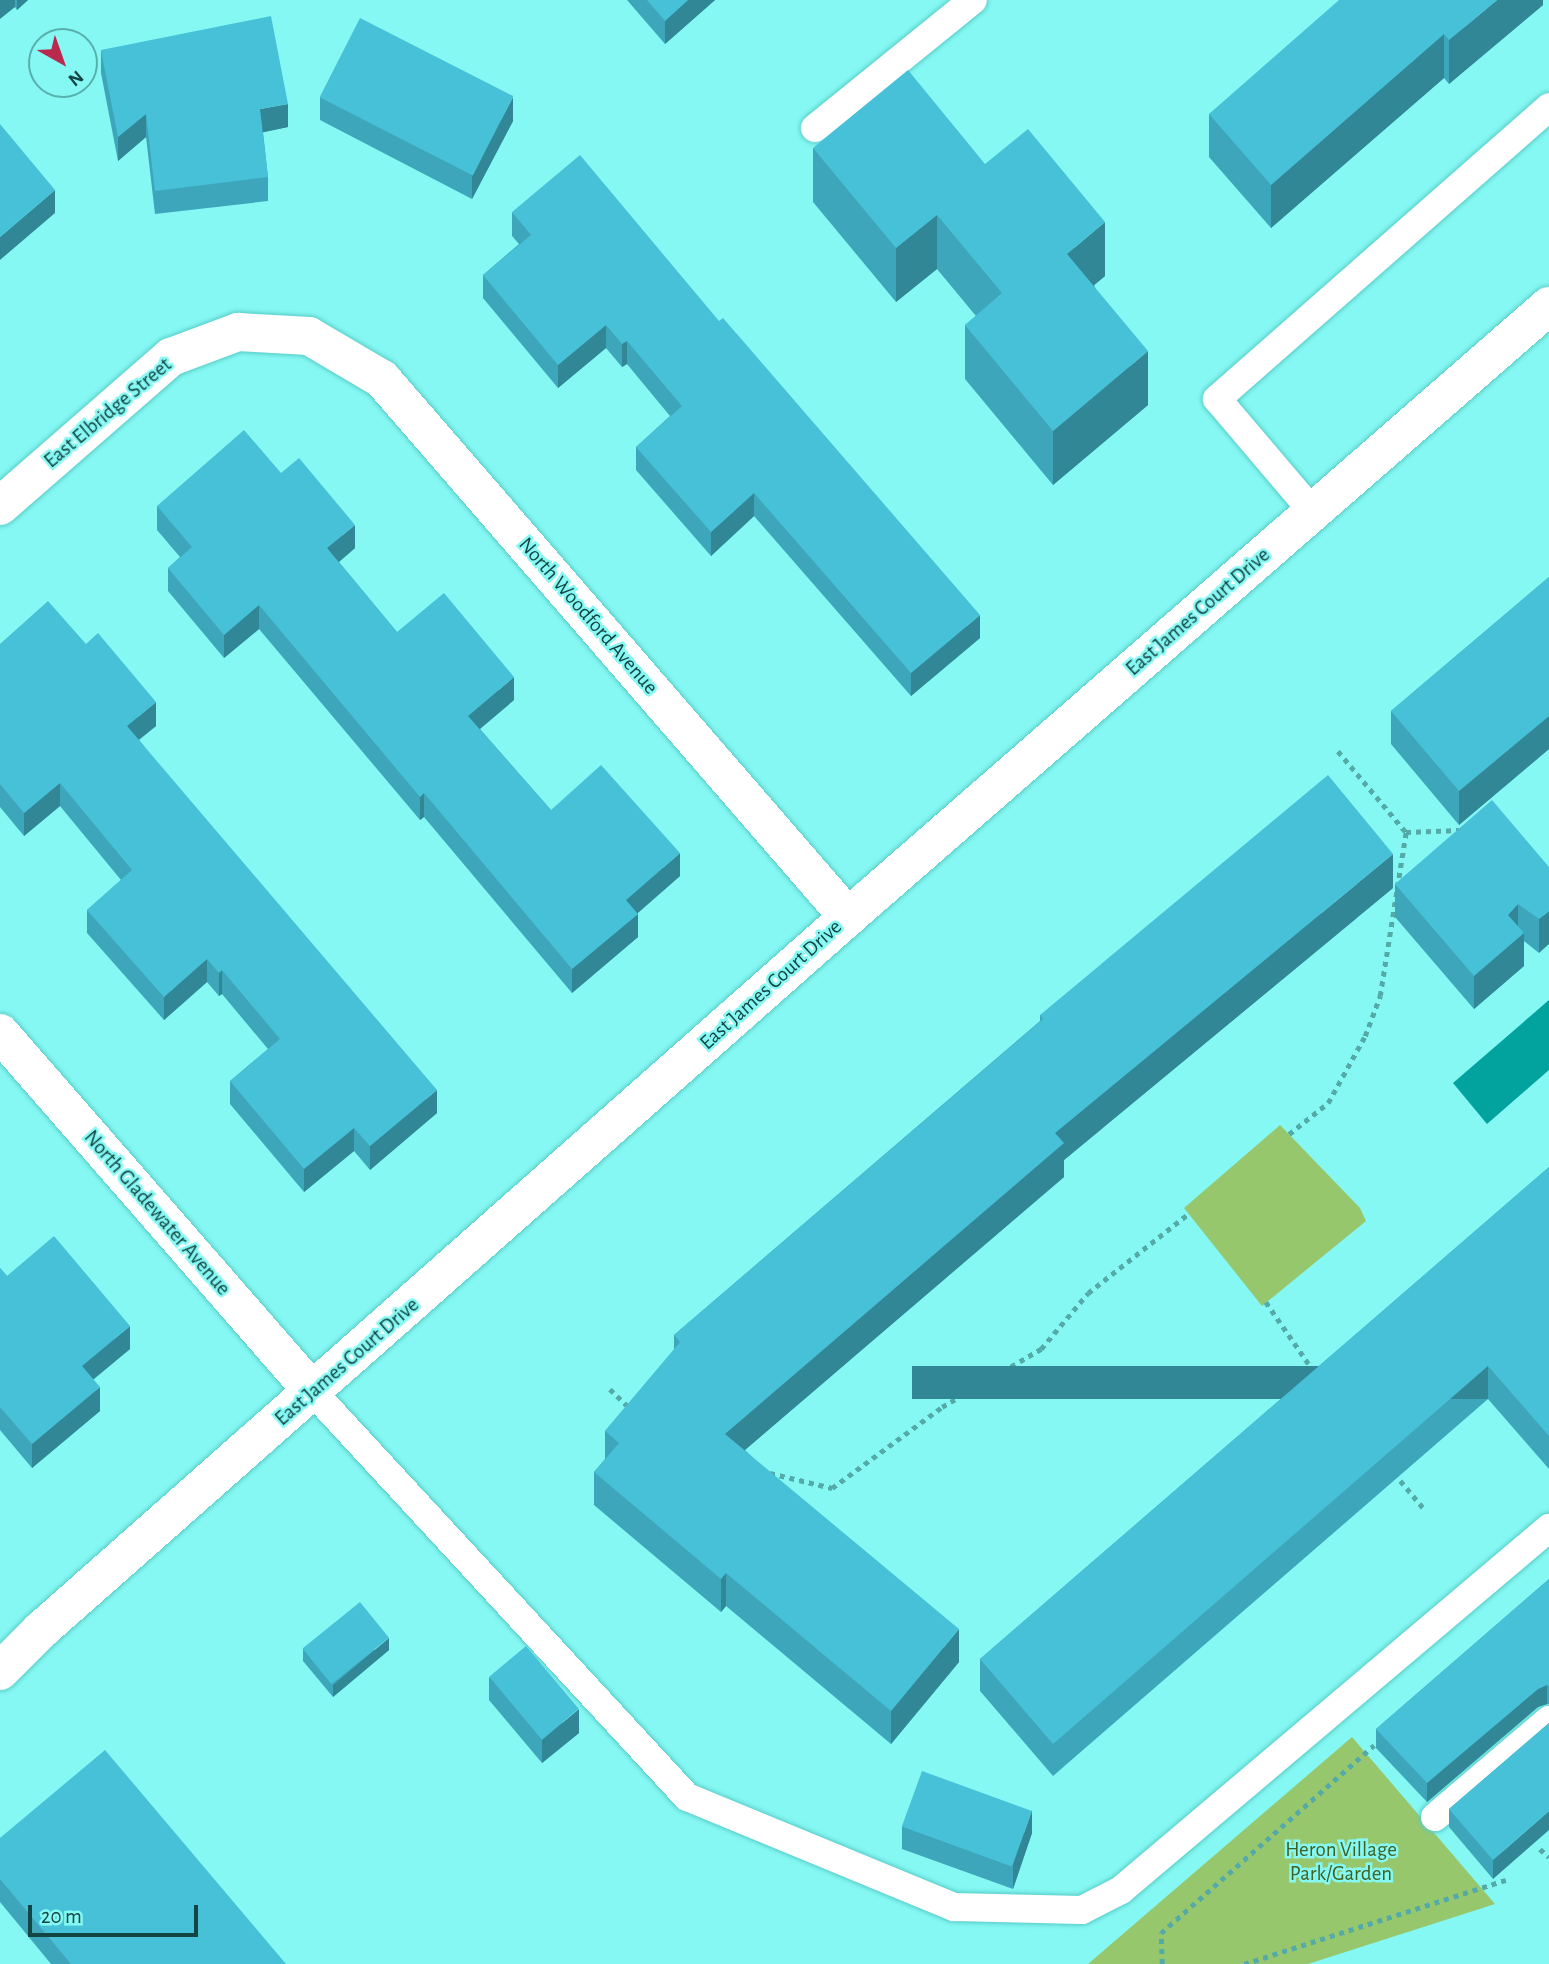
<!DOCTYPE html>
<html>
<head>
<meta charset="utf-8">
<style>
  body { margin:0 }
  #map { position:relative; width:1549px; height:1964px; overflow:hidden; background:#86f8f3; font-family:"Alegreya Sans",sans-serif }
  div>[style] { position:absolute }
  .green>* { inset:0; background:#96c76d }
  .water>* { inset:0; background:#02a29f }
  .path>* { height:4.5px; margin-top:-2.25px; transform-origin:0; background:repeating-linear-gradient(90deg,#54aaa7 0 5px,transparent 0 10px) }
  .roads { filter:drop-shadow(0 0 2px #58ccc8) drop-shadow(0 0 2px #58ccc8) }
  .lane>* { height:28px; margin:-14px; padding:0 14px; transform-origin:14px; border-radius:14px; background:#fff }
  .street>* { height:38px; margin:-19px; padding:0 19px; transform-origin:19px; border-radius:19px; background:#fff }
  .wall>* { inset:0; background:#3da6ba }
  .shaded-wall>* { inset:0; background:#328797; transform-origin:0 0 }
  .building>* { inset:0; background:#47c1d8; transform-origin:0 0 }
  span { translate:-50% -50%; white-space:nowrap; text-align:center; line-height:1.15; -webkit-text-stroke:5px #86f8f3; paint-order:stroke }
  .street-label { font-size:21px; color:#124543 }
  .park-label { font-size:21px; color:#406221 }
  .north { position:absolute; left:28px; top:28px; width:70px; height:70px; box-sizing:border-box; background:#86f8f3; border:2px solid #58b0ad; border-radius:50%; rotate:140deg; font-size:19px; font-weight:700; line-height:28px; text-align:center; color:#124543 }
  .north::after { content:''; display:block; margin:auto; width:24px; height:32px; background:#ba294e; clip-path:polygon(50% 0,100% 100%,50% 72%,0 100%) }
  .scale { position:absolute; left:28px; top:1905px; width:170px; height:32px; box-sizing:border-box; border:4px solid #124543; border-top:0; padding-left:9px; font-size:21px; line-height:24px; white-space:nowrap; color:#124543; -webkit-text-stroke:5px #86f8f3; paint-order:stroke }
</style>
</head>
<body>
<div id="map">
  <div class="green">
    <div style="clip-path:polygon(1280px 1125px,1360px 1208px,1366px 1221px,1262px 1306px,1184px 1208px)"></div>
    <div style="clip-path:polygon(1352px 1737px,1495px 1904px,1308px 1964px,1088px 1964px)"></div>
  </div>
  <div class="water">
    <div style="clip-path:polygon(1549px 1000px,1549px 1070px,1487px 1124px,1453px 1083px)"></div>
  </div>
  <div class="path">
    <div style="left:1338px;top:751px;width:106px;rotate:50deg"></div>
    <div style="left:1406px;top:832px;width:55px;rotate:-2.1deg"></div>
    <div style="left:1289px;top:1134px;width:50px;rotate:-38.5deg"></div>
    <div style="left:1328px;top:1103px;width:77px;rotate:-61.1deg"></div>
    <div style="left:1365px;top:1036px;width:43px;rotate:-69.4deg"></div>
    <div style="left:1380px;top:996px;width:166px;rotate:-81deg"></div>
    <div style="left:1266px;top:1302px;width:86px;rotate:55.4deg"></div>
    <div style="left:610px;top:1389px;width:28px;rotate:44deg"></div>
    <div style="left:770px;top:1473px;width:64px;rotate:13.6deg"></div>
    <div style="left:832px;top:1488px;width:137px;rotate:-36.4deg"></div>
    <div style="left:942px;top:1407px;width:115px;rotate:-30.4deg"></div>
    <div style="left:1041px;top:1349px;width:73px;rotate:-50deg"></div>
    <div style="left:1088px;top:1293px;width:127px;rotate:-38.3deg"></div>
    <div style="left:1394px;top:1473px;width:48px;rotate:50deg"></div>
    <div style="left:1540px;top:1849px;width:12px;rotate:42deg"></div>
    <div style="left:1162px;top:1964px;width:31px;rotate:-92deg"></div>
    <div style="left:1161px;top:1933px;width:284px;rotate:-41.4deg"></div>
    <div style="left:1244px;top:1964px;width:275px;rotate:-17.8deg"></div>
  </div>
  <div class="roads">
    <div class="lane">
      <div style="left:815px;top:128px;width:203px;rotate:-39deg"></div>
      <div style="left:1313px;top:512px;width:148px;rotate:-130.3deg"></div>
      <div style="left:1217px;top:399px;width:442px;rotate:-41.3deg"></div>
      <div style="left:313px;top:1392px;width:551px;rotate:47.28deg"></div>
      <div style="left:687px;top:1797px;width:289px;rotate:22.4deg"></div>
      <div style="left:954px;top:1907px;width:128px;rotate:1.3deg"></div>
      <div style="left:1082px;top:1910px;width:44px;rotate:-27.1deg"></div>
      <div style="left:1121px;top:1890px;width:561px;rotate:-40.22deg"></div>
      <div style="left:1435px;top:1817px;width:150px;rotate:-40.4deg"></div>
    </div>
    <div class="street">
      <div style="left:0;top:506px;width:227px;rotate:-41.1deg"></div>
      <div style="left:171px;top:357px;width:72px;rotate:-20.5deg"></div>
      <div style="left:238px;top:332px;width:71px;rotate:3.2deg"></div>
      <div style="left:309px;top:336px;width:85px;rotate:30.5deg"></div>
      <div style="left:382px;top:379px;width:712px;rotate:49.1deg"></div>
      <div style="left:0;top:1033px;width:476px;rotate:48.9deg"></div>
      <div style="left:0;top:1671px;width:58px;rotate:-45deg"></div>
      <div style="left:41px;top:1630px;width:1077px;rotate:-41.46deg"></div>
      <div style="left:848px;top:917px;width:930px;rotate:-41.08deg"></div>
    </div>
  </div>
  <div class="wall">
    <div style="clip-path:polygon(0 0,28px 0,17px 10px,15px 7px)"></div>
    <div style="clip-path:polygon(627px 0,715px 0,665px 44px)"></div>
    <div style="clip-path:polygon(1543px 0,1543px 5px,1449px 84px,1444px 78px,1271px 228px,1209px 157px,1209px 114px)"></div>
    <div style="clip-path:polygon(101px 50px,288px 127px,263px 132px,268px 177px,268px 201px,155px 214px,146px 137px,118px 161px,101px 73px)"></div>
    <div style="clip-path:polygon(320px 97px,513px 121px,472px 199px,320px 120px)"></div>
    <div style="clip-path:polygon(813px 148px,985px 164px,1105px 276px,1094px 285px,1148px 405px,1053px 485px,965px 379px,965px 325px,976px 316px,937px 269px,896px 302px,813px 202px)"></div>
    <div style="clip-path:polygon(512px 212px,980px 638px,911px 696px,754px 516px,711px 556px,636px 470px,636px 447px,670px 416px,627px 364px,622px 367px,606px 348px,558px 388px,483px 298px,483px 275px,519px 244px,512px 236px)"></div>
    <div style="clip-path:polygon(281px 473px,355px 548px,339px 562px,397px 632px,514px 700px,480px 729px,551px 810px,680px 876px,638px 913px,638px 937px,572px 993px,424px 817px,420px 820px,259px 629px,224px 658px,168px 591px,168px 568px,180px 557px,157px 530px,157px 506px)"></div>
    <div style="clip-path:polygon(1549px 577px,1549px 749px,1459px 825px,1391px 744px,1391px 711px)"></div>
    <div style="clip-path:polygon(0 644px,156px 726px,139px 740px,437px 1113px,370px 1170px,354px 1151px,304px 1192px,230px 1104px,230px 1081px,268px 1049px,222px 994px,219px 996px,207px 982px,164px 1020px,87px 933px,87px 910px,121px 880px,60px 806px,24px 836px,0 807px)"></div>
    <div style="clip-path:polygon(1549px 867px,1539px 953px,1524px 941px,1524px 966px,1474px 1009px,1395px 917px,1395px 884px)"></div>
    <div style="clip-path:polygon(1393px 888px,1064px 1160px,1064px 1177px,745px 1450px,959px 1662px,891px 1744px,726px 1606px,721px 1612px,594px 1505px,594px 1472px,605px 1459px,605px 1431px,674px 1350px,674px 1335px,1040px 1021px,1040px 1015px)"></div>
    <div style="clip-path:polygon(1549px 1167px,1549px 1469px,1488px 1399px,1053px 1776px,980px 1691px,980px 1659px)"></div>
    <div style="clip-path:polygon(0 1268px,7px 1276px,130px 1349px,93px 1379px,100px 1411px,32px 1468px,0 1430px)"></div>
    <div style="clip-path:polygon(1549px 1579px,1549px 1704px,1547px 1704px,1538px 1707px,1427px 1802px,1376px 1748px,1376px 1729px)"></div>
    <div style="clip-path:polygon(303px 1649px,389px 1650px,333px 1697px,303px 1661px)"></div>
    <div style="clip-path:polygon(489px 1677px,579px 1733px,542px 1763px,489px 1700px)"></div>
    <div style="clip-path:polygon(1549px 1723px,1493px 1879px,1449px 1827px,1449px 1809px)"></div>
    <div style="clip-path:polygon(902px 1826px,1032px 1833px,1013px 1889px,902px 1849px)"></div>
    <div style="clip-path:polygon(0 1838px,286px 1964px,51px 1964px,0 1902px)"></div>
  </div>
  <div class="shaded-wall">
    <div style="clip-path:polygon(0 0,15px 0,15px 7px,0 19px)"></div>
    <div style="clip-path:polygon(17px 0,28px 0,17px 10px)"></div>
    <div style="clip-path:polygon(688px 0,715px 0,665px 44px,665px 21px)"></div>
    <div style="clip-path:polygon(1497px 0,1543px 0,1543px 5px,1449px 84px,1449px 40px)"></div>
    <div style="clip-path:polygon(1444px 34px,1444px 78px,1271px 228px,1271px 185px)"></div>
    <div style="clip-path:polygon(513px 97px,513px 121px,472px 199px,472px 176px)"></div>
    <div style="clip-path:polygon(288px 104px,288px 127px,260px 133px,260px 109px)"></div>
    <div style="clip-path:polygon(146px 114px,146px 137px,118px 161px,118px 137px)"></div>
    <div style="clip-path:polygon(55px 190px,55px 213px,0 260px,0 237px)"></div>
    <div style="clip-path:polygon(937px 215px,937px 269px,896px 302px,896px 248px)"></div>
    <div style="clip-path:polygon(1105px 222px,1105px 276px,1067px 308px,1067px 254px)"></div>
    <div style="clip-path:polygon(606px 325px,606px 348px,558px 388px,558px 365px)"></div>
    <div style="clip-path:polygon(627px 341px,627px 364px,622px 367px,622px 344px)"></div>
    <div style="clip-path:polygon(1148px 351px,1148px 405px,1053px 485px,1053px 431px)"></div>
    <div style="clip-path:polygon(754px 493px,754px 516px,711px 556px,711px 532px)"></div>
    <div style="clip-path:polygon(355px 525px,355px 548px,327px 572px,327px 548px)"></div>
    <div style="clip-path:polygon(259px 605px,259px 629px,224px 658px,224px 635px)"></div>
    <div style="clip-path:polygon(980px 615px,980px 638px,911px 696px,911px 673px)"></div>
    <div style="clip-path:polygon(514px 677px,514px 700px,468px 739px,468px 716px)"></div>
    <div style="clip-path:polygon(156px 702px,156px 726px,127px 749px,127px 726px)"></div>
    <div style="clip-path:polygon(1549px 716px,1549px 749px,1459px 825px,1459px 791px)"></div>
    <div style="clip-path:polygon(60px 783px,60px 806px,24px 836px,24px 813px)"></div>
    <div style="clip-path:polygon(424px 793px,424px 817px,420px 820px,420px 797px)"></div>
    <div style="clip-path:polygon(680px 853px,680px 876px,626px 923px,626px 900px)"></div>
    <div style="clip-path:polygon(1393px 854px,1393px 888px,1064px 1160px,1064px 1177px,725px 1467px,725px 1434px,1055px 1133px)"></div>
    <div style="clip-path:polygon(1518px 904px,1518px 937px,1524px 933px,1524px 966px,1474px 1009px,1474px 976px,1508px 915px)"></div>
    <div style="clip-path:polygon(1549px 911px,1549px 944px,1539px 953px,1539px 919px)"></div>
    <div style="clip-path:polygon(638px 914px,638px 937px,572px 993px,572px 969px)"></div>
    <div style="clip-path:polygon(207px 959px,207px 982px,164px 1020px,164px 997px)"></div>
    <div style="clip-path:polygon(222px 970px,222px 994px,219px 996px,219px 973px)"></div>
    <div style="clip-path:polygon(437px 1090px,437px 1113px,370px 1170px,370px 1146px)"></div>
    <div style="clip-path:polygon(354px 1128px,354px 1151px,304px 1192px,304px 1169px)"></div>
    <div style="clip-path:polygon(130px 1326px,130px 1349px,82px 1389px,82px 1366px)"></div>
    <div style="left:1488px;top:1366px;width:33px;height:576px;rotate:90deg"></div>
    <div style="clip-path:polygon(100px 1387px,100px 1411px,32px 1468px,32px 1444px)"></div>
    <div style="clip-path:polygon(726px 1573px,726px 1606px,721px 1612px,721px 1579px)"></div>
    <div style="clip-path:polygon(959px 1629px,959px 1662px,891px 1744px,891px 1711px)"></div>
    <div style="clip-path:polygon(389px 1638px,389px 1650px,333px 1697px,333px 1685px)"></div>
    <div style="clip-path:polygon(1547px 1685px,1547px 1704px,1538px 1707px,1427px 1802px,1427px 1783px,1538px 1689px)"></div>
    <div style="clip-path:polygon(579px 1709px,579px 1733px,542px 1763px,542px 1740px)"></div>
    <div style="clip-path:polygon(1032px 1810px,1032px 1833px,1013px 1889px,1013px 1865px)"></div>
    <div style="clip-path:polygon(1549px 1811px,1549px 1830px,1493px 1879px,1493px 1860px)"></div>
  </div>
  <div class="building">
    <div style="clip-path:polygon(647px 0,688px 0,665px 21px)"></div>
    <div style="clip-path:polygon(1339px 0,1497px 0,1449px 40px,1444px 34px,1271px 185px,1209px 114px)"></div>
    <div style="clip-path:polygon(271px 16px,288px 104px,260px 109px,268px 177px,155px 191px,146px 114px,118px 137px,101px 50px)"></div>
    <div style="left:360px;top:18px;width:172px;height:89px;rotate:27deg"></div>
    <div style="clip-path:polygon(908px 70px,985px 164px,1028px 129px,1105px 222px,1067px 254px,1148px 351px,1053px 431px,965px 325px,1002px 293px,937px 215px,896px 248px,813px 148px)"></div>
    <div style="clip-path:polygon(0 124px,55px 190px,0 237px)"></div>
    <div style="clip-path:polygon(580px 155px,719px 321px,723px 318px,980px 615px,911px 673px,754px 493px,711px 532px,636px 447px,682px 406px,627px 341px,622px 344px,606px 325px,558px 365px,483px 275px,531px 235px,512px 212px)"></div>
    <div style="clip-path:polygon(244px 430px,281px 473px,299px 458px,355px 525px,327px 548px,397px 632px,444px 593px,514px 677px,468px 716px,551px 810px,601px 765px,680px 853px,626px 900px,638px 914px,572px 969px,424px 793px,420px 797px,259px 605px,224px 635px,168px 568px,192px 547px,157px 506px)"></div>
    <div style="clip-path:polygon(1549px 577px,1549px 716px,1459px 791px,1391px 711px)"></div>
    <div style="clip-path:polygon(48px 601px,86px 644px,98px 633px,156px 702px,127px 726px,437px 1090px,370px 1146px,354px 1128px,304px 1169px,230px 1081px,280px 1039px,222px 970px,219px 973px,207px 959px,164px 997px,87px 910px,132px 870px,60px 783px,24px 813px,0 784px,0 644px)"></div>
    <div style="clip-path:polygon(1328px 775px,1393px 854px,1055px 1133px,1064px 1143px,725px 1434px,959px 1629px,891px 1711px,726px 1573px,721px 1579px,594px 1472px,619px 1443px,605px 1431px,680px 1342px,674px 1335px,1043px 1019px,1040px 1015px)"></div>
    <div style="clip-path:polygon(1492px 800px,1549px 867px,1549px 911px,1539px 919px,1518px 904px,1508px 915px,1524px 933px,1474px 976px,1395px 884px)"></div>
    <div style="clip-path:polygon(1549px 1167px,1549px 1436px,1488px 1366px,1053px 1744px,980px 1659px)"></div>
    <div style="clip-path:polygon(54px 1236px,130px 1326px,82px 1366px,100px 1387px,32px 1444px,0 1407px,0 1268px,7px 1276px)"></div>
    <div style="clip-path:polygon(1549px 1579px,1549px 1686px,1547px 1685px,1538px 1689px,1427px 1783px,1376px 1729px)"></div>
    <div style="left:360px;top:1602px;width:46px;height:74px;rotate:51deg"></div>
    <div style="left:526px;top:1646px;width:82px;height:48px;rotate:50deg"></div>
    <div style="clip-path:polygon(1549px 1723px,1549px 1811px,1493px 1860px,1449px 1809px)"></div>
    <div style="clip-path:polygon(105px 1750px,286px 1964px,71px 1964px,0 1879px,0 1838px)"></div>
    <div style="left:922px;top:1771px;width:117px;height:59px;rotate:20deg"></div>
  </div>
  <div class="street-label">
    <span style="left:108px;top:413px;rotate:-40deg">East Elbridge Street</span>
    <span style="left:1198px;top:612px;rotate:-41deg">East James Court Drive</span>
    <span style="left:588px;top:616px;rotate:49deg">North Woodford Avenue</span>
    <span style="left:771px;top:985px;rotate:-42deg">East James Court Drive</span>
    <span style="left:157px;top:1213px;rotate:49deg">North Gladewater Avenue</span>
    <span style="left:347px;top:1362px;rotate:-41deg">East James Court Drive</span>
  </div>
  <div class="park-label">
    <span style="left:1341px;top:1862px">Heron Village<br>Park/Garden</span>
  </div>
  <div class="north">N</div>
  <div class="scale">20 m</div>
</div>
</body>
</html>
